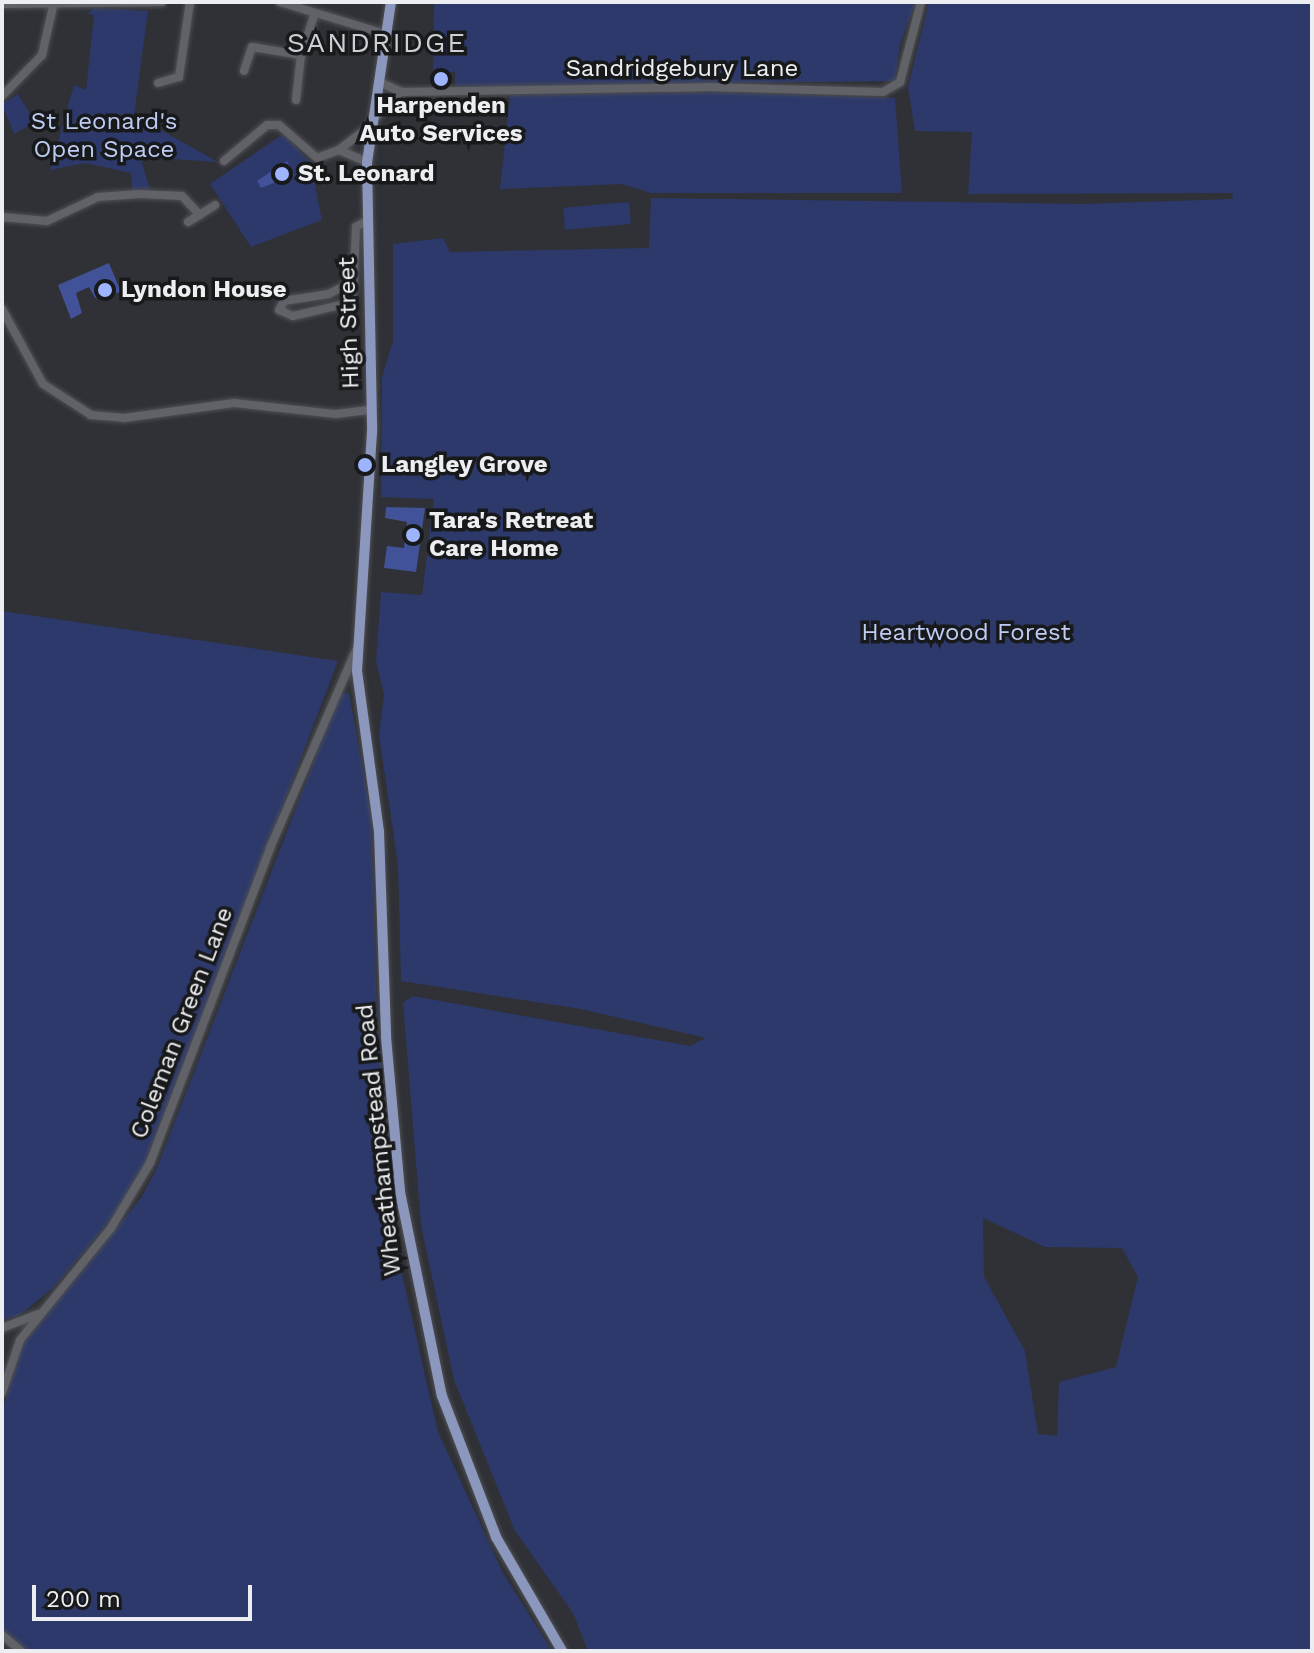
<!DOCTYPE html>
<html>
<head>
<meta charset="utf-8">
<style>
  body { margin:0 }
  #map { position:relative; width:1314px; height:1653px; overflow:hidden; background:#2f3136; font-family:"Work Sans",sans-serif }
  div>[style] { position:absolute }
  .green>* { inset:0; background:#2d396a; transform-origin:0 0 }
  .building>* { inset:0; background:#415298 }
  .roads { filter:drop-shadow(0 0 2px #4f5054) drop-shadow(0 0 2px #4f5054) }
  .minor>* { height:8px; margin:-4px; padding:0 4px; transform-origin:4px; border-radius:4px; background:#606268 }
  .major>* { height:10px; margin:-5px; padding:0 5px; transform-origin:5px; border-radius:5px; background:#8c97bd }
  .dots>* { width:22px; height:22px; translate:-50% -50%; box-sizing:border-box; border:4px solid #18191b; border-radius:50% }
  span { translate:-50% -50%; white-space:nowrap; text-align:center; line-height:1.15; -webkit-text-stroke:7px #18191b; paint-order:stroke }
  .street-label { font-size:24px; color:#edeef1 }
  .poi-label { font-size:24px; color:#edeef1; font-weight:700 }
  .left { translate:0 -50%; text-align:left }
  .park-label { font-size:24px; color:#becbf3 }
  .quarter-label { font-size:28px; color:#cdcfd6; letter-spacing:2px }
  .frame { position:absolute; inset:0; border:4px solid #edeef1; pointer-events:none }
  .scale { position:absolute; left:32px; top:1585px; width:220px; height:36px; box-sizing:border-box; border:4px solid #edeef1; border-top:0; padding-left:10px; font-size:24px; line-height:28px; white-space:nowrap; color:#edeef1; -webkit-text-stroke:6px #18191b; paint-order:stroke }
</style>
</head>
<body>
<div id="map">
  <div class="green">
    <div style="clip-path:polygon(434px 2px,916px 2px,900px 44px,895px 81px,455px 87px,455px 72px,433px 73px)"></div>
    <div style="clip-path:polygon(evenodd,929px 2px,1312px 2px,1312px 1651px,588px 1651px,573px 1613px,515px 1531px,454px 1380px,421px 1225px,403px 1003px,413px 996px,690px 1046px,706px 1038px,581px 1009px,401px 981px,398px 864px,379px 735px,384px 695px,376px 661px,381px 592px,422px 595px,434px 499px,381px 497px,382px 377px,393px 341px,393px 244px,443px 238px,450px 252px,649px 248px,651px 198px,1082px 204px,1232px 199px,1233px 193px,968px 194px,972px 132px,915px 131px,908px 87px,929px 2px,983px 1218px,1045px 1247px,1122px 1248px,1138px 1277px,1116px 1367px,1059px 1382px,1057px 1436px,1038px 1434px,1025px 1351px,984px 1277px,983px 1218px)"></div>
    <div style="clip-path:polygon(94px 8px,148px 11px,134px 115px,218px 162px,140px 157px,150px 189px,132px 190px,131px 173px,85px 163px,50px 170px,74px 85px,86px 90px,94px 15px,87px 14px)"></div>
    <div style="clip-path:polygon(716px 92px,895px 98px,902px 193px,651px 193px,622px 184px,500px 189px,510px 95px)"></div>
    <div style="clip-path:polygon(18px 94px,35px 122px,14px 134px,2px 104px)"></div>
    <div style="clip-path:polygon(283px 134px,310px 162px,322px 220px,251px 247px,210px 184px)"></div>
    <div style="left:629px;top:202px;width:22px;height:66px;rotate:85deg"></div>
    <div style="clip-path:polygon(2px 611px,338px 661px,144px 1168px,112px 1218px,54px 1287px,20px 1315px,2px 1320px)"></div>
    <div style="clip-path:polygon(349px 693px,371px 814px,377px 1018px,399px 1261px,438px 1432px,503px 1573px,552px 1651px,28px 1651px,2px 1629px,2px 1410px,23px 1344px,141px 1198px,157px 1168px,340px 694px)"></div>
  </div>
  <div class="building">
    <div style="clip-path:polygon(287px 161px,294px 175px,261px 188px,257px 181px)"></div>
    <div style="clip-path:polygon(109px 263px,121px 292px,95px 298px,89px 287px,76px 293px,82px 313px,71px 319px,58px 285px)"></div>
    <div style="clip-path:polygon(386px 507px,425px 508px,416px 572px,384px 568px,387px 546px,404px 548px,407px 522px,385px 518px)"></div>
  </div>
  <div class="roads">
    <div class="minor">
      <div style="left:280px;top:2px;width:110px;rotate:16.9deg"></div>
      <div style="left:2px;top:4px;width:160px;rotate:-0.7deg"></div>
      <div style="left:244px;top:71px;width:25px;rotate:-72deg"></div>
      <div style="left:252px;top:47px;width:50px;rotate:9.3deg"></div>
      <div style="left:301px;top:55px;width:44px;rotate:-71.6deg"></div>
      <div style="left:379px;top:82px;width:24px;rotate:24deg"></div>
      <div style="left:401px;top:92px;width:305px;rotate:-0.9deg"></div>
      <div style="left:706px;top:87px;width:177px;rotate:1.6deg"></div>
      <div style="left:883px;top:92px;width:20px;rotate:-30deg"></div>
      <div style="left:900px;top:82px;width:83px;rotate:-75.3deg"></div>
      <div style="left:158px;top:83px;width:22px;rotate:-16deg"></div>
      <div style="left:179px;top:77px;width:76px;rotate:-81.7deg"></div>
      <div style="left:2px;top:96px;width:57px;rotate:-45.7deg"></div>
      <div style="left:42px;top:55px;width:54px;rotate:-77.2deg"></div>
      <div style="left:296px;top:100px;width:45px;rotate:-83.7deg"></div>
      <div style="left:373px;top:120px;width:40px;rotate:-45deg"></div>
      <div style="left:339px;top:150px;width:30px;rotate:23deg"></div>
      <div style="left:224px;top:161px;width:56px;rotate:-39.9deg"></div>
      <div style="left:267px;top:125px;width:12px"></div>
      <div style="left:279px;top:125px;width:50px;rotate:41deg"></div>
      <div style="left:317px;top:158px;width:23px;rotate:-20deg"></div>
      <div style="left:339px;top:150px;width:42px;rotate:-38.2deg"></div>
      <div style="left:2px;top:217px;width:45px;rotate:5.1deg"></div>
      <div style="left:47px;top:221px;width:56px;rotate:-25.2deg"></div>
      <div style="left:98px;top:197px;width:42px;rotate:-4.1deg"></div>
      <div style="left:140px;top:194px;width:42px;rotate:2.7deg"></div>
      <div style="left:182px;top:196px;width:26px;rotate:47deg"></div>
      <div style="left:188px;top:222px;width:32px;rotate:-32deg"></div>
      <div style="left:354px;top:281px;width:28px;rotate:153deg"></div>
      <div style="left:329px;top:294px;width:46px;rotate:171.2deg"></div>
      <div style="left:284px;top:301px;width:10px;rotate:119deg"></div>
      <div style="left:279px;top:310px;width:15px;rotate:23deg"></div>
      <div style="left:293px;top:316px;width:57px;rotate:-13.1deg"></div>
      <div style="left:349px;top:303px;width:5px;rotate:-53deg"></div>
      <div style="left:352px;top:299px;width:25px;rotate:-85deg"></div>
      <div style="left:354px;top:274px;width:47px;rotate:-87.6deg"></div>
      <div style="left:356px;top:227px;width:12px;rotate:-31deg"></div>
      <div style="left:2px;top:309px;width:85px;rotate:61.3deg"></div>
      <div style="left:43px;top:384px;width:57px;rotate:32.9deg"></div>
      <div style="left:91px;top:415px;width:33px;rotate:5deg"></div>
      <div style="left:124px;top:418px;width:111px;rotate:-7.8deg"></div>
      <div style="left:234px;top:403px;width:103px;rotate:6.2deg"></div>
      <div style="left:336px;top:414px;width:33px;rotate:-7deg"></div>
      <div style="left:2px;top:1328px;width:39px;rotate:-21deg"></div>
      <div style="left:2px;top:1393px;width:56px;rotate:-71.2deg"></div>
      <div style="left:20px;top:1340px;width:144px;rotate:-50.9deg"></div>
      <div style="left:111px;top:1228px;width:76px;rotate:-59deg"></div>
      <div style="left:150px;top:1163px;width:337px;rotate:-69.1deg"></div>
      <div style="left:270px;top:848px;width:223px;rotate:-66.5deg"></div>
      <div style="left:2px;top:1635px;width:25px;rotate:40deg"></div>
    </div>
    <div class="major">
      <div style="left:391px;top:2px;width:162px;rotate:98.5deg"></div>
      <div style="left:367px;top:162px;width:270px;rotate:88.9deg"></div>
      <div style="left:372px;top:432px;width:239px;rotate:93.6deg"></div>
      <div style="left:357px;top:671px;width:162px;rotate:82.2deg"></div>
      <div style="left:379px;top:832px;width:205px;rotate:88deg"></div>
      <div style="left:386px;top:1037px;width:156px;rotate:84.8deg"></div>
      <div style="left:400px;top:1192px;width:208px;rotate:78.4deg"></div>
      <div style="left:442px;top:1396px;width:151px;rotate:69deg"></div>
      <div style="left:496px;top:1537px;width:132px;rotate:59.9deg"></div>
    </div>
  </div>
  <div class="dots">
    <div style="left:441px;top:79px;background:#9eb4fd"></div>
    <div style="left:282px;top:174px;background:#9eb4fd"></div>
    <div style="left:105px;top:290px;background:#9eb4fd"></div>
    <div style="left:365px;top:465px;background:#9eb4fd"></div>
    <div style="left:413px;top:535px;background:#9eb4fd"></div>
  </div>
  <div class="street-label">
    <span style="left:682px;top:69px">Sandridgebury Lane</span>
    <span style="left:349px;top:323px;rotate:-92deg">High Street</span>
    <span style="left:182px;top:1023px;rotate:-69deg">Coleman Green Lane</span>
    <span style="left:379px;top:1140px;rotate:-96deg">Wheathampstead Road</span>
  </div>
  <div class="poi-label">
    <span style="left:441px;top:120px">Harpenden<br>Auto Services</span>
    <span class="left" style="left:298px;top:174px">St. Leonard</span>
    <span class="left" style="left:121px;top:290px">Lyndon House</span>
    <span class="left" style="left:381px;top:465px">Langley Grove</span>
    <span class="left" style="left:429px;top:535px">Tara's Retreat<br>Care Home</span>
  </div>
  <div class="park-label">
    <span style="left:104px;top:136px">St Leonard's<br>Open Space</span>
    <span style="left:966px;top:633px">Heartwood Forest</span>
  </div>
  <div class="quarter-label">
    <span style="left:377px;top:43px">SANDRIDGE</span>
  </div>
  <div class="frame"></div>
  <div class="scale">200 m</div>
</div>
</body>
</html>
